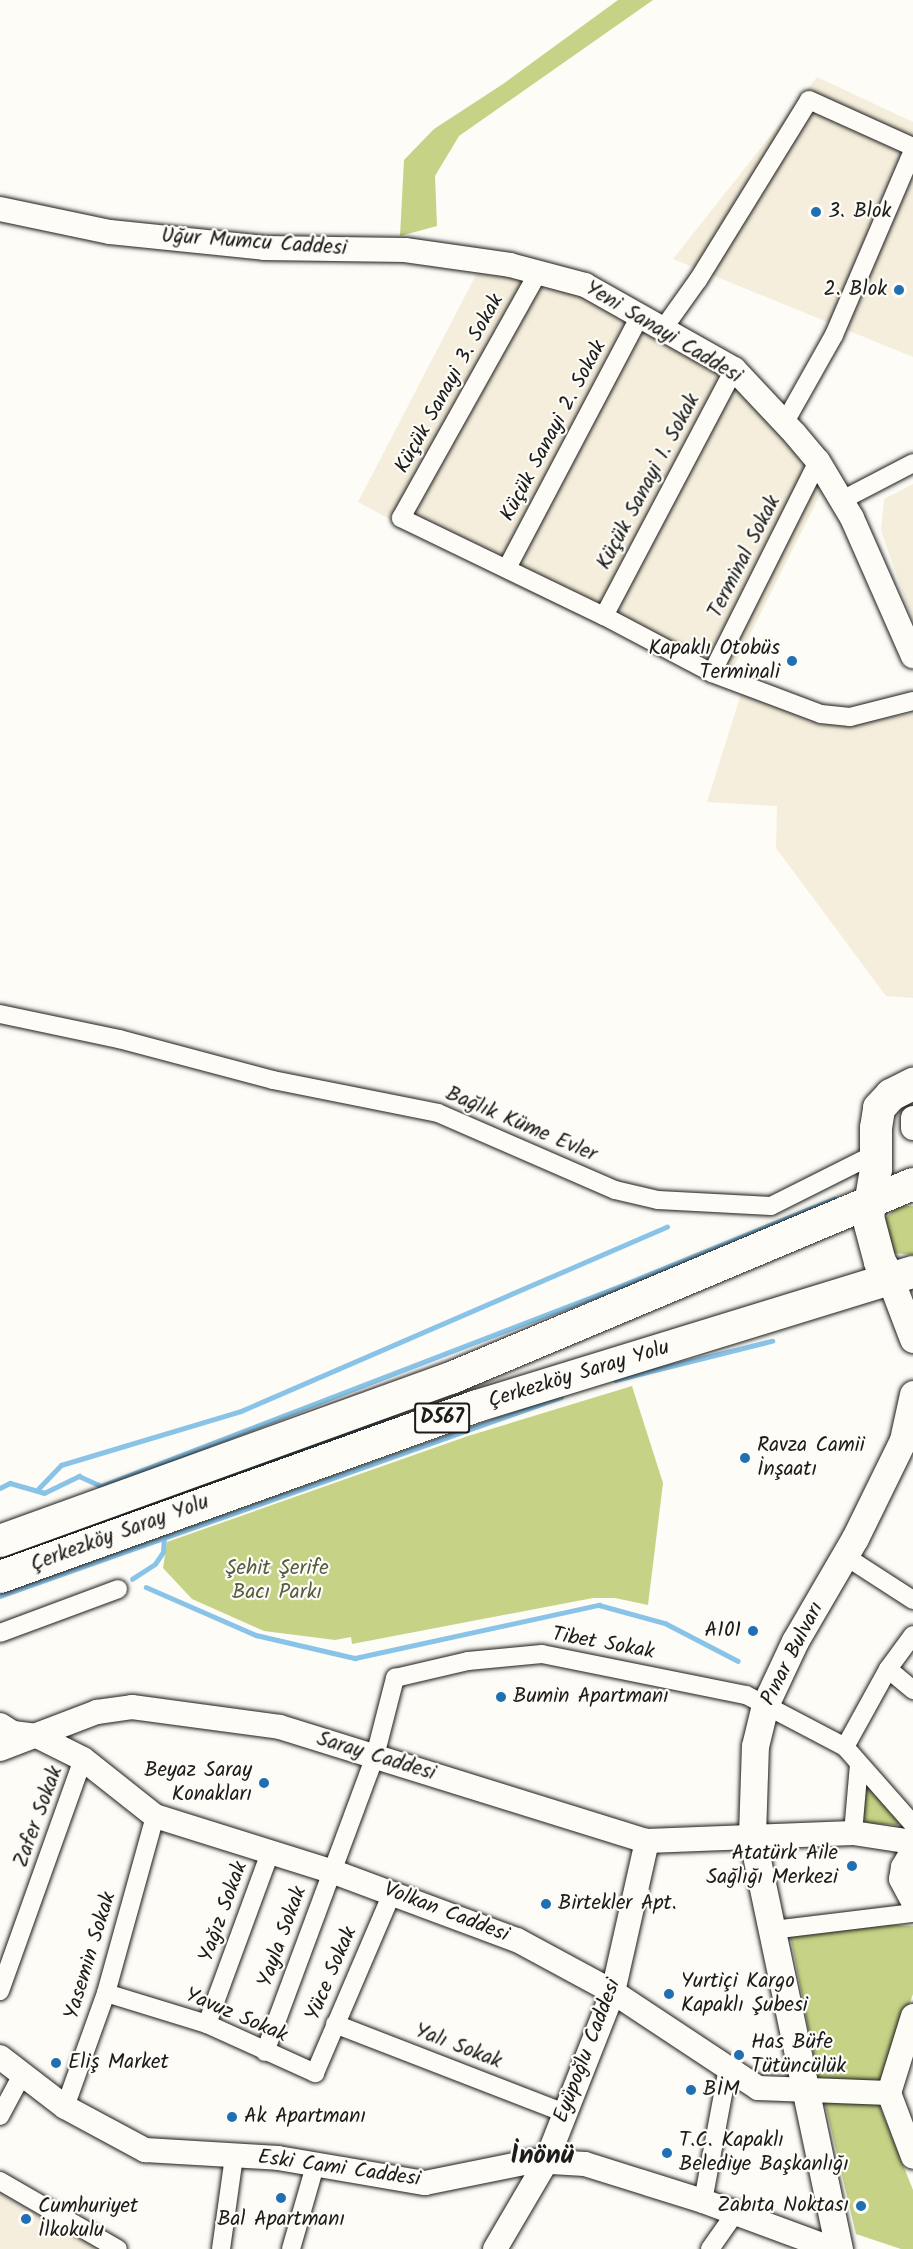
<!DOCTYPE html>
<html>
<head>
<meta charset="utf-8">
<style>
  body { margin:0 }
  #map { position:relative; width:913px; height:2249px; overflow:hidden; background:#fdfcf7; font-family:Kalam,sans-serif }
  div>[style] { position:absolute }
  .built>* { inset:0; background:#f6eedc }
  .green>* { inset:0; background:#c6d386 }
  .stream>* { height:4.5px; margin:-2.25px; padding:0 2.25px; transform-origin:2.25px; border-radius:2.25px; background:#89c4e8 }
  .roads { filter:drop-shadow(0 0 2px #1c1c1c) drop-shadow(0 0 2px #1c1c1c) }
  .street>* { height:18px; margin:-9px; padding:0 9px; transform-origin:9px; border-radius:9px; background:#fdfcf7 }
  .secondary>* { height:24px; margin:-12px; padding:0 12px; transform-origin:12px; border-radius:12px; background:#fdfcf7 }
  .primary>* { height:27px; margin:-13.5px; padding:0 13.5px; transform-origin:13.5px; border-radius:13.5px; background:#fdfcf7 }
  .highway>* { height:32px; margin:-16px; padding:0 16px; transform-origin:16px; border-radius:16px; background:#fdfcf7 }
  .dots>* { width:16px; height:16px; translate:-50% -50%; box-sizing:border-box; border:3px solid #fdfcf7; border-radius:50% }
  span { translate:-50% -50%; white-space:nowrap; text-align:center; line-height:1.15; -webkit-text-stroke:4.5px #fdfcf7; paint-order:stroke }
  .shield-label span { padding:2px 4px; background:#fdfcf7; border:2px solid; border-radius:4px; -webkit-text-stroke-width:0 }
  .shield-label { font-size:20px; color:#1c1c1c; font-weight:700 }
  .poi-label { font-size:21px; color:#1c1c1c }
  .left { translate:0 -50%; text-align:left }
  .right { translate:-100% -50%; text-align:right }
  .street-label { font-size:21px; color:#1c1c1c }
  .park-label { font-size:21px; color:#585c41 }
  .district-label { font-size:27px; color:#1c1c1c; font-weight:700 }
</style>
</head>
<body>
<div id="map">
  <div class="built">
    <div style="clip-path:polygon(817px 77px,913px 122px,913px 357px,673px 259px)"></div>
    <div style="clip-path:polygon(478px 271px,557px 281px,722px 366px,824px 487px,725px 684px,511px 584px,358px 502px)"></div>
    <div style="clip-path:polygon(913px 484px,913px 621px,881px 531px,884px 499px)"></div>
    <div style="clip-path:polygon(742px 691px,825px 724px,913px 714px,913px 998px,886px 996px,776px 848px,777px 806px,707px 802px)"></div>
    <div style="clip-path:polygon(0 2189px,104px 2249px,0 2249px)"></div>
  </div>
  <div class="green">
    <div style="clip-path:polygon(618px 0,653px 0,459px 136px,435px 176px,437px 226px,400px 236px,404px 160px,434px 129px,503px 84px)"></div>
    <div style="clip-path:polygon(898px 1206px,913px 1206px,913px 1255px,893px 1253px,883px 1221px)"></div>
    <div style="clip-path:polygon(632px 1386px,663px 1483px,648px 1605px,615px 1598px,593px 1598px,352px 1644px,351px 1637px,335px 1640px,264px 1631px,192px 1599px,163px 1568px,167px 1542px,468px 1436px)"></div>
    <div style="clip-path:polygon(866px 1782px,901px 1821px,897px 1825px,867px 1823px,861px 1815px)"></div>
    <div style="clip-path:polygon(882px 1924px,913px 1926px,913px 1994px,879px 2088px,819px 2083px,790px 1934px)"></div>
    <div style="clip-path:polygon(824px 2099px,878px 2101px,913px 2190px,913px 2249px,901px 2249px,856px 2234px)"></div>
  </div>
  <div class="stream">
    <div style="left:615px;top:1380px;width:162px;rotate:-14deg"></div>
    <div style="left:0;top:1488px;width:11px;rotate:-27deg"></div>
    <div style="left:10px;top:1483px;width:35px;rotate:16deg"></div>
    <div style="left:44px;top:1493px;width:39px;rotate:-26deg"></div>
    <div style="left:79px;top:1476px;width:24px;rotate:24deg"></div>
    <div style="left:101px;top:1486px;width:549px;rotate:-21.05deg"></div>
    <div style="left:613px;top:1289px;width:239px;rotate:-22.2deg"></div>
    <div style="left:38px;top:1489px;width:33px;rotate:-46deg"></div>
    <div style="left:61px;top:1465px;width:188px;rotate:-16.7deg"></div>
    <div style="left:241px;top:1411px;width:464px;rotate:-23.4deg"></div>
    <div style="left:0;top:1560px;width:418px;rotate:-20deg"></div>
    <div style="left:132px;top:1579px;width:27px;rotate:-33deg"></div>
    <div style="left:155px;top:1564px;width:14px;rotate:-56deg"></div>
    <div style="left:163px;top:1552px;width:15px;rotate:-86deg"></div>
    <div style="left:146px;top:1587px;width:120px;rotate:23.6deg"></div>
    <div style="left:256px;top:1635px;width:102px;rotate:13.1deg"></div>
    <div style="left:355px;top:1658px;width:250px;rotate:-12.3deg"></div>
    <div style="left:599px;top:1605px;width:68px;rotate:15.3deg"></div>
    <div style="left:665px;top:1623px;width:82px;rotate:27.5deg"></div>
    <div style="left:0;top:1596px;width:595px;rotate:-19.53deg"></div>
  </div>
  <div class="roads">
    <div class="street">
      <div style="left:539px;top:271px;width:283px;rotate:119.2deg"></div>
      <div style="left:401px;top:518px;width:225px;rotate:25.8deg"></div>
      <div style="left:604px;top:616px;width:122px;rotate:27.8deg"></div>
      <div style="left:712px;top:673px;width:116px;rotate:20.6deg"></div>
      <div style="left:821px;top:714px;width:29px;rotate:6deg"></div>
      <div style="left:850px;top:717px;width:65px;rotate:-14.3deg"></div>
      <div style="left:663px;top:329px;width:60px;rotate:-54.5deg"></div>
      <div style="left:698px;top:280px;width:211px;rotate:-58.3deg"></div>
      <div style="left:809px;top:100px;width:114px;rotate:24.3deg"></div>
      <div style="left:785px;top:422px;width:100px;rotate:-60.6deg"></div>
      <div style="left:834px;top:335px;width:200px;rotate:-66.8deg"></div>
      <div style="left:842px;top:500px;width:80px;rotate:-27.5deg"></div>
      <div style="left:507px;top:568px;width:285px;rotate:-62.2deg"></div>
      <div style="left:604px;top:616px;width:279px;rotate:-62.2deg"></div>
      <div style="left:712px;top:673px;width:237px;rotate:-63.4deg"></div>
      <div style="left:0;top:1014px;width:122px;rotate:11.9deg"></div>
      <div style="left:119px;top:1039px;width:159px;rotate:14.9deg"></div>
      <div style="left:273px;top:1080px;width:168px;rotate:11.3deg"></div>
      <div style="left:438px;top:1113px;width:193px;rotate:23.5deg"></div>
      <div style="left:615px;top:1190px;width:44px;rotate:13.1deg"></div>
      <div style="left:658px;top:1200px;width:113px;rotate:3deg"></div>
      <div style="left:771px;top:1206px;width:116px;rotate:-26.6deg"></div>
      <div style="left:845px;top:1556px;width:81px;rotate:32.9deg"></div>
      <div style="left:0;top:1633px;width:126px;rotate:-20.4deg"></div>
      <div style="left:888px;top:1669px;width:33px;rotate:40deg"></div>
      <div style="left:845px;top:1747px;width:89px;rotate:-61.1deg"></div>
      <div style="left:888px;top:1669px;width:42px;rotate:-53.7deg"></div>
      <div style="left:853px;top:1833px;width:69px;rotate:-85deg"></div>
      <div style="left:772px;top:1930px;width:142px;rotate:-6.9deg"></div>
      <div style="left:0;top:1991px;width:246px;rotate:-70.3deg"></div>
      <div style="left:106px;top:1993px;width:106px;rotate:17.1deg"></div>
      <div style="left:207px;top:2024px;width:119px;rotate:24.4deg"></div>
      <div style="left:315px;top:2073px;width:196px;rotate:-66.8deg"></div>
      <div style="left:207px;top:2024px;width:185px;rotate:-69.8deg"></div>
      <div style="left:335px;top:2024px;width:246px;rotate:21.2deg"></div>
      <div style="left:265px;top:2052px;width:316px;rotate:-69.6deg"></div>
      <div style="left:375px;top:1756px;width:81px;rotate:-75.6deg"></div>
      <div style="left:395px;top:1678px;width:75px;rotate:-13.1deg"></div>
      <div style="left:468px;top:1661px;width:74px;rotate:-5.4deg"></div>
      <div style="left:542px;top:1654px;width:208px;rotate:11.4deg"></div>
      <div style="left:746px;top:1695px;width:112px;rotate:27.7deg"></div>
      <div style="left:845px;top:1747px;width:103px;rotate:48.6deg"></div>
      <div style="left:65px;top:2107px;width:121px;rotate:-70.2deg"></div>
      <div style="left:106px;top:1993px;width:184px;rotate:-74.5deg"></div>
      <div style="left:0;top:2116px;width:49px;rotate:-61.9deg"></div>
      <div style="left:0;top:2181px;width:136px;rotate:30deg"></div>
      <div style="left:703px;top:2201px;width:135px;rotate:-79.4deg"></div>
      <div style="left:221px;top:2249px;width:94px;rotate:-82deg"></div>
      <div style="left:291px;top:2249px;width:86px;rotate:-73.9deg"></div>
      <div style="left:710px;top:2249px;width:45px;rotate:-54.9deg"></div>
    </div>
    <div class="secondary">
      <div style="left:0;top:209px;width:112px;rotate:11.8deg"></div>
      <div style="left:110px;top:232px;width:155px;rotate:5.9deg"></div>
      <div style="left:264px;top:248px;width:141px;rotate:0.8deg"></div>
      <div style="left:405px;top:250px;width:106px;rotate:8.1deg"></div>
      <div style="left:510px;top:265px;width:78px;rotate:14.9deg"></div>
      <div style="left:585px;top:285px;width:171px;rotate:29.4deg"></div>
      <div style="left:734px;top:369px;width:89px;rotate:46.8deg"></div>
      <div style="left:795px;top:434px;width:35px;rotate:50deg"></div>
      <div style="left:818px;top:461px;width:66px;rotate:59.2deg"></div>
      <div style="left:852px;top:518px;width:151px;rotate:66.2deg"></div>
      <div style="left:913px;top:1118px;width:10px;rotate:90deg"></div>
      <div style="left:0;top:1725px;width:15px;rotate:32deg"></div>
      <div style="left:13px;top:1733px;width:24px;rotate:7deg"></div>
      <div style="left:37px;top:1736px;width:51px;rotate:26.6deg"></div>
      <div style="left:83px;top:1759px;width:92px;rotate:38.4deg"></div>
      <div style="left:155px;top:1816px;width:184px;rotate:17.4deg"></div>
      <div style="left:331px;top:1871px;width:198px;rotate:20.4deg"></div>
      <div style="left:517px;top:1940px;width:109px;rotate:28.4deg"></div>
      <div style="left:613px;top:1992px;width:174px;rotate:33.5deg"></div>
      <div style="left:758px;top:2088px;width:131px;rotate:2.2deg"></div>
      <div style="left:0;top:1749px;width:104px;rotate:-20.9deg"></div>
      <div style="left:97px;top:1712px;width:35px;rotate:-8deg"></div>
      <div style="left:132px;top:1707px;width:149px;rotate:7.7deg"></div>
      <div style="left:280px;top:1727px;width:384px;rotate:17.3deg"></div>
      <div style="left:647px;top:1841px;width:206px;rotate:-2.2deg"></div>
      <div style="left:853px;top:1833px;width:61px;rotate:8.5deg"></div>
      <div style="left:913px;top:1850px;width:20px;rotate:120deg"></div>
      <div style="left:903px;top:1867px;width:12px;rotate:99deg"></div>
      <div style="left:901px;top:1879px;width:26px;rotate:62deg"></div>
      <div style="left:913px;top:2016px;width:81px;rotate:107.3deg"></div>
      <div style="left:889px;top:2093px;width:68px;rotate:69.4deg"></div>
      <div style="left:0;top:2057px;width:82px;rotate:37.6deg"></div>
      <div style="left:65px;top:2107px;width:91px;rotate:28.3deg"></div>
      <div style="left:145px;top:2150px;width:133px;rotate:3.4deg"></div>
      <div style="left:278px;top:2158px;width:149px;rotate:9.7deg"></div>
      <div style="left:425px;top:2183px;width:111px;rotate:-11.4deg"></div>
      <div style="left:534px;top:2161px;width:51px;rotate:3.4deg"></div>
      <div style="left:585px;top:2164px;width:124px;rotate:17.4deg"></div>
      <div style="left:703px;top:2201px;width:139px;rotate:20.3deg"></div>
      <div style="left:495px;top:2249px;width:101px;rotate:-59.6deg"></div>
      <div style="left:546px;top:2162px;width:183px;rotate:-68.5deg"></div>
      <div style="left:613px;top:1992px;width:155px;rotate:-77.3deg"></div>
    </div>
    <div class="primary">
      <div style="left:891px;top:1281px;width:62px;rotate:69.2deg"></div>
      <div style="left:839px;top:2249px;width:423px;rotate:-101.9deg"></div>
      <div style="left:752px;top:1835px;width:89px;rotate:-88.1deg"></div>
      <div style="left:755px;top:1746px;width:42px;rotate:-76.3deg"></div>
      <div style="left:765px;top:1705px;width:71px;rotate:-64.9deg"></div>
      <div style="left:795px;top:1641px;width:119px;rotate:-59.8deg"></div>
      <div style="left:855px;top:1538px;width:109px;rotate:-63.9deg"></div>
      <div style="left:903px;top:1440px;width:47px;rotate:-77.7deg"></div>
    </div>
    <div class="highway">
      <div style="left:891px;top:1281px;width:22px;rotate:-120deg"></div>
      <div style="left:880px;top:1262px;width:47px;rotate:-104.9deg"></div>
      <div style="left:868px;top:1217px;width:49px;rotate:-80.5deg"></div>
      <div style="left:876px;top:1169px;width:41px;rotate:-90deg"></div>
      <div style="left:876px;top:1128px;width:20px;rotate:-81deg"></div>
      <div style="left:879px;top:1108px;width:18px;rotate:-47deg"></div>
      <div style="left:891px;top:1095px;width:25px;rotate:-27deg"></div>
      <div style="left:0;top:1541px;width:480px;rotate:-19.9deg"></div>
      <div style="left:451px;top:1378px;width:501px;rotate:-22.78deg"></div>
      <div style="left:0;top:1577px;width:507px;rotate:-19.72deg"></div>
      <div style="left:477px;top:1406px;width:456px;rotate:-17.1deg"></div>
    </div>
  </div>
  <div class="dots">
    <div style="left:816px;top:212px;background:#1f6fb2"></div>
    <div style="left:899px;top:290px;background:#1f6fb2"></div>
    <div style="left:792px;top:661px;background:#1f6fb2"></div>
    <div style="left:745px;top:1458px;background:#1f6fb2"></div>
    <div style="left:753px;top:1631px;background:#1f6fb2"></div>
    <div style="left:501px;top:1697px;background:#1f6fb2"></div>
    <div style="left:264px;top:1783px;background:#1f6fb2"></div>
    <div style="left:852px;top:1866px;background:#1f6fb2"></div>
    <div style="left:546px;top:1904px;background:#1f6fb2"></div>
    <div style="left:669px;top:1994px;background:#1f6fb2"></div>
    <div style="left:739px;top:2055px;background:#1f6fb2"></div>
    <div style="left:56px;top:2063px;background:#1f6fb2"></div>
    <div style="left:691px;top:2090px;background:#1f6fb2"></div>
    <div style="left:232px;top:2117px;background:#1f6fb2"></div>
    <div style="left:667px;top:2153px;background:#1f6fb2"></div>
    <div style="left:281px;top:2198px;background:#1f6fb2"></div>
    <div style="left:861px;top:2206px;background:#1f6fb2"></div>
    <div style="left:26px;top:2219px;background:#1f6fb2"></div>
  </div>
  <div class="shield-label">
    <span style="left:442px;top:1418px">D567</span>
  </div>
  <div class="poi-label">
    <span class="left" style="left:828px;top:212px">3. Blok</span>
    <span class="right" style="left:887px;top:290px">2. Blok</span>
    <span class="right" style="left:780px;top:661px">Kapaklı Otobüs<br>Terminali</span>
    <span class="left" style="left:757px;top:1458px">Ravza Camii<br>İnşaatı</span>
    <span class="right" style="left:741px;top:1631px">A101</span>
    <span class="left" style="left:513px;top:1697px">Bumin Apartmanı</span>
    <span class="right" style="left:252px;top:1783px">Beyaz Saray<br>Konakları</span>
    <span class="right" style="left:838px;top:1866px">Atatürk Aile<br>Sağlığı Merkezi</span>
    <span class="left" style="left:558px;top:1904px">Birtekler Apt.</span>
    <span class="left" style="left:681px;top:1994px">Yurtiçi Kargo<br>Kapaklı Şubesi</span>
    <span class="left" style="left:751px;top:2055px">Has Büfe<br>Tütüncülük</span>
    <span class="left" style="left:68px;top:2063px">Eliş Market</span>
    <span class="left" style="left:703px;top:2090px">BİM</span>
    <span class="left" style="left:244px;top:2117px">Ak Apartmanı</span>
    <span class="left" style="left:679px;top:2153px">T.C. Kapaklı<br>Belediye Başkanlığı</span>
    <span class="right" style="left:849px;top:2206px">Zabıta Noktası</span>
    <span class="left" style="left:38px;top:2219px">Cumhuriyet<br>İlkokulu</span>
    <span style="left:281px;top:2220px">Bal Apartmanı</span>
  </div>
  <div class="street-label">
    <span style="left:254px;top:243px;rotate:4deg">Uğur Mumcu Caddesi</span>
    <span style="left:663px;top:333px;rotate:31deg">Yeni Sanayi Caddesi</span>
    <span style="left:450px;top:384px;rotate:-61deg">Küçük Sanayi 3. Sokak</span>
    <span style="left:554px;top:431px;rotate:-62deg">Küçük Sanayi 2. Sokak</span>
    <span style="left:649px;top:482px;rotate:-62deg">Küçük Sanayi 1. Sokak</span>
    <span style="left:745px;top:557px;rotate:-63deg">Terminal Sokak</span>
    <span style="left:521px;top:1125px;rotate:23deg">Bağlık Küme Evler</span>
    <span style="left:579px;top:1375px;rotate:-17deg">Çerkezköy Saray Yolu</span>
    <span style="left:120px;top:1534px;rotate:-20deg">Çerkezköy Saray Yolu</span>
    <span style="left:603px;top:1644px;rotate:10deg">Tibet Sokak</span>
    <span style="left:793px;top:1654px;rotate:-63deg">Pınar Bulvarı</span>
    <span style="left:376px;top:1757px;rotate:17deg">Saray Caddesi</span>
    <span style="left:39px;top:1817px;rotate:-70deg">Zafer Sokak</span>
    <span style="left:224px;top:1912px;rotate:-70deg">Yağız Sokak</span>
    <span style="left:446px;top:1913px;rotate:21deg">Volkan Caddesi</span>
    <span style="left:283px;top:1937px;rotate:-70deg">Yayla Sokak</span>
    <span style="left:91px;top:1956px;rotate:-73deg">Yasemin Sokak</span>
    <span style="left:332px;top:1974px;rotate:-67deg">Yüce Sokak</span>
    <span style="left:236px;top:2016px;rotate:23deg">Yavuz Sokak</span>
    <span style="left:458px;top:2047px;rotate:21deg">Yalı Sokak</span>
    <span style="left:588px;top:2051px;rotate:-69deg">Eyüpoğlu Caddesi</span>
    <span style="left:339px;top:2169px;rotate:8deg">Eski Cami Caddesi</span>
  </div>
  <div class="park-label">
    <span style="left:277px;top:1581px">Şehit Şerife<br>Bacı Parkı</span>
  </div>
  <div class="district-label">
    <span style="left:542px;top:2156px">İnönü</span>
  </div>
</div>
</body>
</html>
